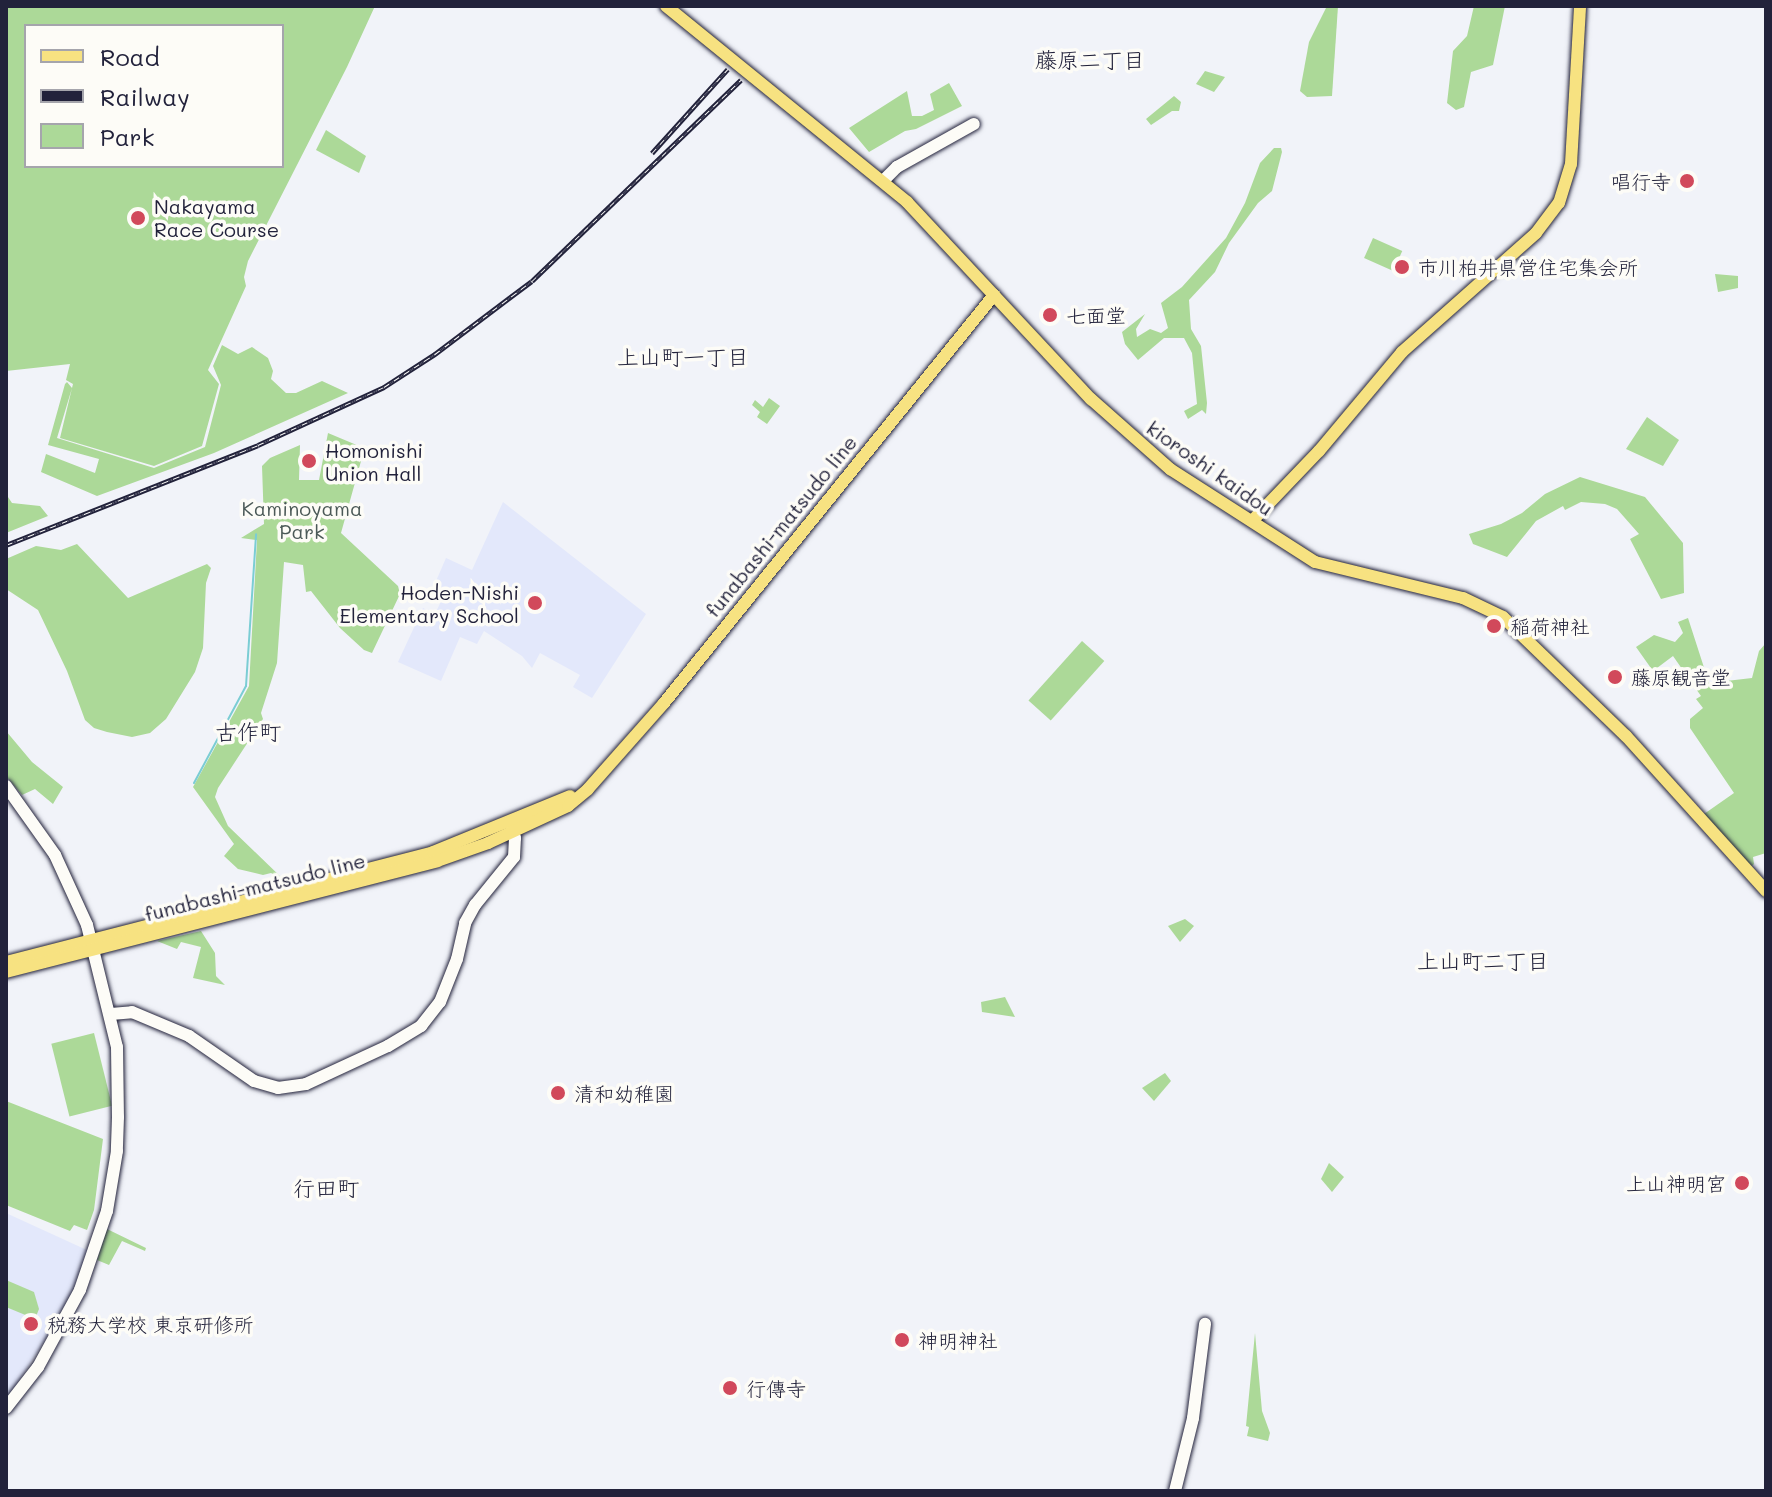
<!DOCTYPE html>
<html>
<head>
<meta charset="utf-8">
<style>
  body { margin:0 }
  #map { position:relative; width:1772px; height:1497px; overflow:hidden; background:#f1f3f9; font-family:Mali,"Klee One",sans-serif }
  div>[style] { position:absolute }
  .built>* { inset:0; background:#e3e8fb }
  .green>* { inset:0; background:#acd998; transform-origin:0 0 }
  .stream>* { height:2px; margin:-1px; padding:0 1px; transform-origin:1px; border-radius:1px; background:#7bcdd4 }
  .roads { filter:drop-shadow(0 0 2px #22223b) drop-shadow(0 0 2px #22223b) }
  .secondary>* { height:12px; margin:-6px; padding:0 6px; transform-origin:6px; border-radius:6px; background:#fdfcf7 }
  .primary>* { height:12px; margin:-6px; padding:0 6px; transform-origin:6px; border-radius:6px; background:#f7e281 }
  .rail>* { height:5px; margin-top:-2.5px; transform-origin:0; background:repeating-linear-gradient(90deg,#fdfcf7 0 6px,#22223b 0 12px); box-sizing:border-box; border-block:2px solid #22223b }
  .dots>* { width:22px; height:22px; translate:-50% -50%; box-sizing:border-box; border:4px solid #fdfcf7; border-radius:50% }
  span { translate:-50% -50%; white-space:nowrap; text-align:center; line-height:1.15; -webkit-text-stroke:7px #fdfcf7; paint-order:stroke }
  .poi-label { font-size:20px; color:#22223b }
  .right { translate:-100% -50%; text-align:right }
  .left { translate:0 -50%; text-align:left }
  .street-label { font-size:20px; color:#22223b }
  .park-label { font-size:20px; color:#4b5957 }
  .neighbourhood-label { font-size:22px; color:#22223b }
  .frame { position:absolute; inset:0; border:8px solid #22223b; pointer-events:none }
  .legend { position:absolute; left:24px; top:24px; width:260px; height:144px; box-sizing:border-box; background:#fdfcf7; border:2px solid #a5a5ac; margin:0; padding:10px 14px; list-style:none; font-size:24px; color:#22223b }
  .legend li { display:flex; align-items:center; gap:16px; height:40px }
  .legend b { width:40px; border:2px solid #a5a5ac }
</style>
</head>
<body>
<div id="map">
  <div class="built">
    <div style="clip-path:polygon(503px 502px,646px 614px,592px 698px,573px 687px,580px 675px,540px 653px,532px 668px,522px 656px,484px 631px,477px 644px,460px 637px,441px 681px,398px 662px,423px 608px,435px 614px,444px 595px,433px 588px,446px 558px,472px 570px)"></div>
    <div style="clip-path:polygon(6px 1213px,89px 1251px,67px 1305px,6px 1401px)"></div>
  </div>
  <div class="green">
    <div style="clip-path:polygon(evenodd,6px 6px,375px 6px,347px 67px,248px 261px,244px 277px,246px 286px,208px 370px,219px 384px,202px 446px,154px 466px,60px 438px,72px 388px,57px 438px,154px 468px,205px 447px,221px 385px,213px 366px,222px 345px,238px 354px,252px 347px,268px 358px,273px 371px,271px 379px,286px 393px,296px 393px,322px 381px,348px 393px,214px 453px,97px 496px,41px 472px,46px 454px,95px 473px,99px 459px,48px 445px,65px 384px,67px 382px,72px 388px,73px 384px,66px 380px,70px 364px,6px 371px,6px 6px,26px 26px,282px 26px,282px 166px,26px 166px,26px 26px)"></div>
    <div style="clip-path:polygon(1327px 6px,1338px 6px,1332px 96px,1307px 97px,1300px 91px,1309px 42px)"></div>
    <div style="clip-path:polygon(1474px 6px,1505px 6px,1493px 65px,1471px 72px,1464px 107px,1456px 110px,1447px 103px,1453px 51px,1467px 36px)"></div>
    <div style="clip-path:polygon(1205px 71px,1225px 77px,1214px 92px,1196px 84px)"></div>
    <div style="clip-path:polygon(949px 83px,962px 106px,916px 129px,905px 131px,869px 152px,849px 128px,907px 91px,912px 116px,922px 116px,934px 110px,930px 94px)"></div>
    <div style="clip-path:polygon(1174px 96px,1181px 102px,1179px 111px,1172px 111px,1151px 125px,1146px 119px)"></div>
    <div style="clip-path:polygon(326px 130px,366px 156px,359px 173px,316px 150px)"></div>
    <div style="clip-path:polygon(1274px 148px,1281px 148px,1282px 152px,1272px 191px,1258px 203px,1229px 243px,1215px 272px,1189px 300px,1191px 329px,1201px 346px,1207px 403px,1206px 414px,1202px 410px,1188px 419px,1184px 411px,1197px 404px,1192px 353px,1184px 338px,1164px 338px,1138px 360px,1125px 344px,1122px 332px,1145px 314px,1136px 329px,1137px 337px,1150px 329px,1161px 333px,1168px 328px,1161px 303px,1182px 287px,1226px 238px,1245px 203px,1260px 163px)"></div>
    <div style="left:1373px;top:238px;width:32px;height:22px;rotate:24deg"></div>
    <div style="clip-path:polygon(1715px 274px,1738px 276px,1738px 288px,1718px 292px)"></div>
    <div style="clip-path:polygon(769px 398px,780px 406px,767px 424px,757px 417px,760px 412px,752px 405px,755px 400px,763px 407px)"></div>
    <div style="clip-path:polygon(1647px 417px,1679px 440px,1663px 466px,1626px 449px)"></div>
    <div style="clip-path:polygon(328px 433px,359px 446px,363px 454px,341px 533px,398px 586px,400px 594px,372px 653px,364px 650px,340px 628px,311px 591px,306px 592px,303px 565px,284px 562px,277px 663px,261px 713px,263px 719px,218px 788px,215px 797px,228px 826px,283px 879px,271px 873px,263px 875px,238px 869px,224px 856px,234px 844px,193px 787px,249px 686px,257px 540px,241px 538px,264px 524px,262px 466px,270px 458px,300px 445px,299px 480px,319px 480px)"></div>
    <div style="clip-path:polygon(1580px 477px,1645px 497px,1683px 543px,1684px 593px,1661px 599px,1630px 539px,1639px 534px,1617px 509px,1605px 504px,1581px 502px,1565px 510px,1563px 506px,1536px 521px,1507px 557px,1473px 544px,1469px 534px,1501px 524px,1522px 513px,1545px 494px)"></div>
    <div style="clip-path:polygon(6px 494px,12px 503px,40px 506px,48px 516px,6px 533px)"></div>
    <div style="clip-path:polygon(77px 544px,128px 598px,207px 564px,211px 568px,206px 583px,203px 648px,195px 672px,166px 719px,150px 733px,132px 737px,107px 732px,94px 728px,85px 720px,67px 671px,38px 610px,6px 589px,6px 559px,36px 546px,61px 550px)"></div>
    <div style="clip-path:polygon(1688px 618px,1709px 683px,1752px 678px,1759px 651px,1766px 643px,1766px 853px,1753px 857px,1754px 864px,1750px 868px,1704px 814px,1734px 793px,1690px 728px,1690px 719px,1703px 708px,1696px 699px,1701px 696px,1673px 656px,1653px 671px,1636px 647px,1654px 635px,1675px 642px,1683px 633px,1678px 622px)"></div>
    <div style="left:1082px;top:641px;width:30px;height:80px;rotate:42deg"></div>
    <div style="clip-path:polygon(6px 731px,32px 762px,63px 787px,53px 804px,35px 789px,22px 795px,6px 776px)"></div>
    <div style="clip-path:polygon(1185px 919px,1194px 926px,1180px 942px,1168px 926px)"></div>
    <div style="clip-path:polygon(201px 931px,215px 953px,216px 976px,225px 985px,193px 978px,201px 947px,181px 942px,177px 949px,157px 941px)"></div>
    <div style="clip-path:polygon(1005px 997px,1015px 1017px,982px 1012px,981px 1002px)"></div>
    <div style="left:94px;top:1033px;width:75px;height:44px;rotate:76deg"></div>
    <div style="clip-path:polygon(1165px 1073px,1171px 1081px,1154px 1101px,1142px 1088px)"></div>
    <div style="clip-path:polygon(6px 1101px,103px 1139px,94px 1210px,87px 1230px,74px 1225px,70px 1231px,6px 1205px)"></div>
    <div style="clip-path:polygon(1329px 1163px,1344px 1177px,1332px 1192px,1321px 1179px)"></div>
    <div style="clip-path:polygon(107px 1229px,146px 1248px,145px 1251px,122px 1241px,109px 1265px,97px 1260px)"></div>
    <div style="clip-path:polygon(6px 1280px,34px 1292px,39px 1309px,35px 1319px,6px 1307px)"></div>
    <div style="clip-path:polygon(1255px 1333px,1262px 1411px,1270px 1433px,1268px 1441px,1247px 1436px,1249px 1427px,1246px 1426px)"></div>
  </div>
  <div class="stream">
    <div style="left:194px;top:783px;width:110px;rotate:-61.8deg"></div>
    <div style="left:246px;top:686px;width:152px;rotate:-86.2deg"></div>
  </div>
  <div class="roads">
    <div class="secondary">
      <div style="left:883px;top:181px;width:20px;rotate:-45deg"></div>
      <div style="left:897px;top:167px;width:88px;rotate:-29.2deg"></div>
      <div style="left:6px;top:786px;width:85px;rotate:54.6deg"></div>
      <div style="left:55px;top:855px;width:77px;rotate:65.4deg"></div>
      <div style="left:87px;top:925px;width:126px;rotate:76.2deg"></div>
      <div style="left:117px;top:1047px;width:70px;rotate:89.2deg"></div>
      <div style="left:118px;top:1117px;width:34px;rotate:92deg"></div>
      <div style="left:117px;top:1151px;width:61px;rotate:99.5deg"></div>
      <div style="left:107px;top:1211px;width:83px;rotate:108.9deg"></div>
      <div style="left:80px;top:1290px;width:88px;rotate:118.6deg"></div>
      <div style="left:38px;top:1367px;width:52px;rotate:128deg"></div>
      <div style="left:111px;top:1014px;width:21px;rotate:-5deg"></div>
      <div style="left:132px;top:1012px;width:62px;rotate:22.8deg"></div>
      <div style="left:189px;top:1036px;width:79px;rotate:34.7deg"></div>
      <div style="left:254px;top:1081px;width:25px;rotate:16deg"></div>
      <div style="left:278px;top:1088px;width:28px;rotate:-8deg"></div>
      <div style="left:306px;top:1084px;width:90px;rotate:-24.9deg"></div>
      <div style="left:388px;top:1046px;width:39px;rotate:-31deg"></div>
      <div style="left:421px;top:1026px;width:31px;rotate:-52deg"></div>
      <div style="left:440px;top:1002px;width:46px;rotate:-68.4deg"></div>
      <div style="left:457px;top:959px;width:37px;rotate:-77deg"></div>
      <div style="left:465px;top:923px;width:21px;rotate:-61deg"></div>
      <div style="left:475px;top:905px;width:62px;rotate:-50.9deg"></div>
      <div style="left:514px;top:857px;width:19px;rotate:-87deg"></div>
      <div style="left:515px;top:838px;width:16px;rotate:-108deg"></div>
      <div style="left:1175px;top:1491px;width:75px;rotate:-76.1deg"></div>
      <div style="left:1193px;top:1418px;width:95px;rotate:-82.7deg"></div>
    </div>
    <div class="primary">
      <div style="left:666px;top:6px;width:311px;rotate:39.1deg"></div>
      <div style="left:907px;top:202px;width:270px;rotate:47deg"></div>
      <div style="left:1091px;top:399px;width:106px;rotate:41.5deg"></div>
      <div style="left:1170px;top:469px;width:172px;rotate:32.7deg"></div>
      <div style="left:1315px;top:562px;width:152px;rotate:13.7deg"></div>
      <div style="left:1463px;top:598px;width:44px;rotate:25.4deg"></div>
      <div style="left:1503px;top:617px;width:171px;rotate:44.1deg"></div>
      <div style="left:1626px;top:736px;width:209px;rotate:47.9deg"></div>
      <div style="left:1252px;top:521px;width:97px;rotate:-46.3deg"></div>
      <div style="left:1319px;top:451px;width:129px;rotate:-50deg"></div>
      <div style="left:1402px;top:352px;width:179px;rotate:-41.6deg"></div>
      <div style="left:1536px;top:233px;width:38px;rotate:-53deg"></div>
      <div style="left:1559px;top:203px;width:41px;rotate:-72.9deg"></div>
      <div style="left:1571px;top:164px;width:158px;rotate:-86.7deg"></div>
      <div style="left:6px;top:962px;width:441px;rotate:-14.4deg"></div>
      <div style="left:433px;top:852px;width:148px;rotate:-22.2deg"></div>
      <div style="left:6px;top:972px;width:445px;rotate:-14.4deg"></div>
      <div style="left:437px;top:861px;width:54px;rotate:-19.4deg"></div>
      <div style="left:488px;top:843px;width:88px;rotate:-24.8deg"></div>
      <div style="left:568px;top:806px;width:26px;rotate:-40deg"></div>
      <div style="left:588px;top:789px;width:115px;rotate:-48.5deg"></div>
      <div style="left:664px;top:703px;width:525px;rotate:-51.03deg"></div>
    </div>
  </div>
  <div class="rail">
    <div style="left:652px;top:153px;width:113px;rotate:-47.9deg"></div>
    <div style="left:6px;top:545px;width:271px;rotate:-21.6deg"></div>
    <div style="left:258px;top:445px;width:139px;rotate:-24.7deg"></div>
    <div style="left:384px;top:387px;width:61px;rotate:-32.9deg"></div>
    <div style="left:435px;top:354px;width:121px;rotate:-37deg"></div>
    <div style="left:532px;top:281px;width:290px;rotate:-43.9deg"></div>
  </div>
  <div class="dots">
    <div style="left:1687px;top:181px;background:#d1495b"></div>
    <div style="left:138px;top:218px;background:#d1495b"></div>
    <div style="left:1402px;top:267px;background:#d1495b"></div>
    <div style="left:1050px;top:315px;background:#d1495b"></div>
    <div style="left:309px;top:461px;background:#d1495b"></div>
    <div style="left:535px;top:603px;background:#d1495b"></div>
    <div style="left:1494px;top:626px;background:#d1495b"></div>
    <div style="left:1615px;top:677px;background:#d1495b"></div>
    <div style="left:558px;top:1093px;background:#d1495b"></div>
    <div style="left:1742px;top:1183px;background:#d1495b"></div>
    <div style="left:31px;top:1324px;background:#d1495b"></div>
    <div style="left:902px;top:1340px;background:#d1495b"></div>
    <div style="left:730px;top:1388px;background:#d1495b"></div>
  </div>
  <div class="poi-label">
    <span class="right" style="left:1671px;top:181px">唱行寺</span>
    <span class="left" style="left:154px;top:218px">Nakayama<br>Race Course</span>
    <span class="left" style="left:1418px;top:267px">市川柏井県営住宅集会所</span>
    <span class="left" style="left:1066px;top:315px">七面堂</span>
    <span class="left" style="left:325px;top:462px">Homonishi<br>Union Hall</span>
    <span class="right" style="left:519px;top:604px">Hoden-Nishi<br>Elementary School</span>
    <span class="left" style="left:1510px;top:626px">稲荷神社</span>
    <span class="left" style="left:1631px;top:677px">藤原観音堂</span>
    <span class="left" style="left:574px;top:1093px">清和幼稚園</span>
    <span class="right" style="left:1726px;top:1183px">上山神明宮</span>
    <span class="left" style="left:47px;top:1324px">税務大学校 東京研修所</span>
    <span class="left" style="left:918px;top:1340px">神明神社</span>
    <span class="left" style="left:746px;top:1388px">行傳寺</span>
  </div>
  <div class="street-label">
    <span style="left:1210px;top:468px;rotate:35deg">kioroshi kaidou</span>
    <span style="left:781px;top:526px;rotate:-51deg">funabashi-matsudo line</span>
    <span style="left:255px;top:887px;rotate:-14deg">funabashi-matsudo line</span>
  </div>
  <div class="park-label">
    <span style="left:302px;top:520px">Kaminoyama<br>Park</span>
  </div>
  <div class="neighbourhood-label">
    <span style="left:1090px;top:60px">藤原二丁目</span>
    <span style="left:683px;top:357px">上山町一丁目</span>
    <span style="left:248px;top:732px">古作町</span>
    <span style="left:1483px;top:961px">上山町二丁目</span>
    <span style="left:326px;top:1188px">行田町</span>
  </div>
  <div class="frame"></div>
  <ul class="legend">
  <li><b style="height:10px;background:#f7e281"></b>Road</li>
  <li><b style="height:10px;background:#22223b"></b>Railway</li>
  <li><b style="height:22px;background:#acd998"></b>Park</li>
  </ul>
</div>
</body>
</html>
